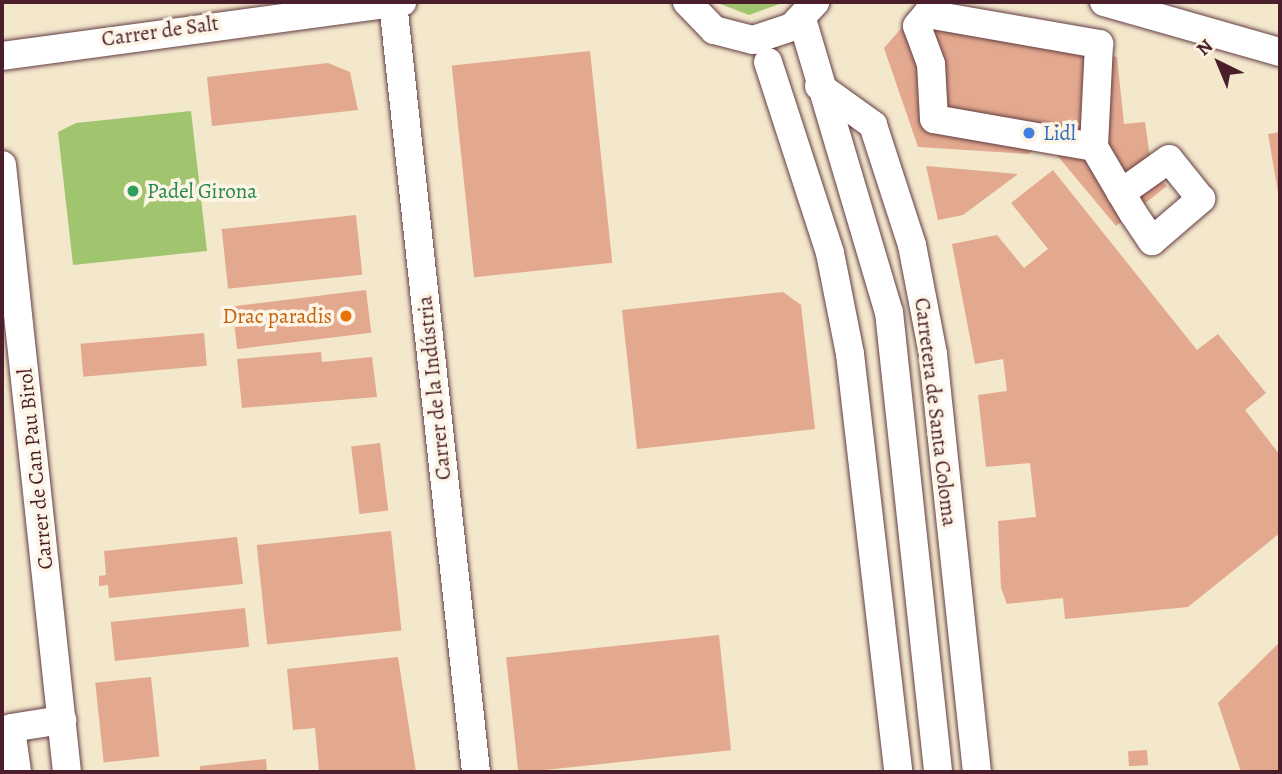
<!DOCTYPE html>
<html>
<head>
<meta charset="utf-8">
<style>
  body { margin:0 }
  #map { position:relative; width:1282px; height:774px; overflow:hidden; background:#f3e7cc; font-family:Alegreya,serif }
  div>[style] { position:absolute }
  .green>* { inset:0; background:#a1c56f }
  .building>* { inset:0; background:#e3a98f; transform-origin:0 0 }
  .roads { filter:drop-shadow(0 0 2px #633d43) drop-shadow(0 0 2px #633d43) }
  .minor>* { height:28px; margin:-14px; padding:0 14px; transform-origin:14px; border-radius:14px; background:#fff }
  .dots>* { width:19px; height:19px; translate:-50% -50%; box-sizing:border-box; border:4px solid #fcf5e5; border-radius:50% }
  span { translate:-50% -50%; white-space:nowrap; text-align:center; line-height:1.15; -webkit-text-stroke:7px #fcf5e5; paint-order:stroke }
  .street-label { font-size:21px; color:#4a1f2b }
  .shop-label { font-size:21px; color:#366cbe }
  .left { translate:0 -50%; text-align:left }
  .leisure-label { font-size:21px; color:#27864d }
  .food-label { font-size:21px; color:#c56008 }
  .right { translate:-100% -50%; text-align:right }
  .frame { position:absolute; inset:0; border:4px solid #4a1f2b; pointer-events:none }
  .north { position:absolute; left:1184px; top:28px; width:70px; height:70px; -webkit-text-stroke:5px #fcf5e5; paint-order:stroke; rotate:317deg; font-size:19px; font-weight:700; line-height:28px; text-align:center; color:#4a1f2b }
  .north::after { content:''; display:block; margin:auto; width:24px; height:32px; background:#4a1f2b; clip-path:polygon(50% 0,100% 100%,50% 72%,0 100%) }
</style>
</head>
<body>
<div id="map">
  <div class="green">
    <div style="clip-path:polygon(715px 2px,785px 2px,749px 15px)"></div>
    <div style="clip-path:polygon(191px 111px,207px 251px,73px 265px,58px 132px,76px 123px)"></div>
  </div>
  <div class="building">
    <div style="clip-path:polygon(905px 24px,1117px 57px,1124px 124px,1145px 122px,1152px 171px,1167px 186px,1116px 226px,1046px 142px,1028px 154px,918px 147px,884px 48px)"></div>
    <div style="left:590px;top:51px;width:213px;height:139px;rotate:84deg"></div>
    <div style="clip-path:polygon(328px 63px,350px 72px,358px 110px,212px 126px,207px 77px)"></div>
    <div style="clip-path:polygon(1280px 132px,1280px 198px,1279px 198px,1268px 134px)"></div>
    <div style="clip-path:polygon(926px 166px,1018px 174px,963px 215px,938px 220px)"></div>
    <div style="clip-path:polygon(1053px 170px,1197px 350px,1218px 334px,1266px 393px,1245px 410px,1280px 455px,1280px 533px,1188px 607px,1065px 619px,1063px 598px,1007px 604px,1001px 588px,998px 521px,1036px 517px,1030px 463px,986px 467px,978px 395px,1007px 391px,1003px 359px,975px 364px,952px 244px,997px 235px,1024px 268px,1048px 249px,1011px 203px)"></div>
    <div style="left:356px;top:215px;width:60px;height:135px;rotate:84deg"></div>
    <div style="left:366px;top:290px;width:43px;height:135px;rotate:83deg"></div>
    <div style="clip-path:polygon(783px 292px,801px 305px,815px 429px,637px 449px,622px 310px)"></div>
    <div style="left:204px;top:333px;width:33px;height:124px;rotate:85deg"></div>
    <div style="clip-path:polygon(321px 352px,322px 362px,372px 357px,377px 397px,242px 408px,237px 359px)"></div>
    <div style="left:380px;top:443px;width:68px;height:29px;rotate:83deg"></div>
    <div style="left:391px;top:531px;width:100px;height:135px;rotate:84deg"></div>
    <div style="clip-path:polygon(237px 537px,243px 584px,109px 598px,108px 585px,99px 586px,99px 576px,106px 575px,104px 551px)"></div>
    <div style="left:245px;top:608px;width:39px;height:135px;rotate:84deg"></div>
    <div style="left:719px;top:635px;width:116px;height:214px;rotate:84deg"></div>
    <div style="clip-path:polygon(1280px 642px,1280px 772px,1241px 772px,1218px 703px)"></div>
    <div style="clip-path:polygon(398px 657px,416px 772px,319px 772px,315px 728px,293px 730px,287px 669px)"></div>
    <div style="left:151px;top:677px;width:80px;height:56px;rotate:84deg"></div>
    <div style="left:1147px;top:750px;width:15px;height:19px;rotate:86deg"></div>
    <div style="clip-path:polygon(266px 759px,267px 772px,200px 772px,200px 766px)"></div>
  </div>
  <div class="roads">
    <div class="minor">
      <div style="left:687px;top:2px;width:39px;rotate:46deg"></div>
      <div style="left:714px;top:30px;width:40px;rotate:14.4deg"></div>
      <div style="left:753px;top:40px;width:41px;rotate:-18.4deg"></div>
      <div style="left:792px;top:27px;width:34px;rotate:-47deg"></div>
      <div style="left:1104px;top:2px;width:183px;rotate:15.9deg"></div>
      <div style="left:393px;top:3px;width:773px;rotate:83.84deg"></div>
      <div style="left:927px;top:14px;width:175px;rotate:9.9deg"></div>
      <div style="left:1099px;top:44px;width:103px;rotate:92.8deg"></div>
      <div style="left:1094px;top:147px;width:162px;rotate:-170.1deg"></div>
      <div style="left:934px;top:119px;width:55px;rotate:-93.1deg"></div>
      <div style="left:931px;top:64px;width:40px;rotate:-110.2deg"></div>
      <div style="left:917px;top:26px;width:16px;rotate:-50deg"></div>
      <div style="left:802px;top:19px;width:306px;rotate:73.5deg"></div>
      <div style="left:889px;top:312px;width:463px;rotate:83.9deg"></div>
      <div style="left:2px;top:56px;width:404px;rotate:-7.7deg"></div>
      <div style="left:768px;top:62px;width:201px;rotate:72deg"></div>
      <div style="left:830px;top:253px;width:103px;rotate:78.8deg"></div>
      <div style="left:850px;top:354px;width:421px;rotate:83.4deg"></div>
      <div style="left:819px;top:86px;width:67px;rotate:35.8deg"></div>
      <div style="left:873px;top:125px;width:126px;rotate:72deg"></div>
      <div style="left:912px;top:245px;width:111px;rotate:79.1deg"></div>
      <div style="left:933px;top:354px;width:420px;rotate:84deg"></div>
      <div style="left:1094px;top:147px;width:53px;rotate:59.6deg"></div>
      <div style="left:1121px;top:193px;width:23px;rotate:59deg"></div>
      <div style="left:1133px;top:213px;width:34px;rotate:56deg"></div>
      <div style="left:1152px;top:241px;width:65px;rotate:-40.6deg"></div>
      <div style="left:1201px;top:199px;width:51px;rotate:-128.7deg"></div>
      <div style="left:1169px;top:159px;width:59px;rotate:144.7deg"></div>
      <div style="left:2px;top:165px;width:610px;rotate:83.89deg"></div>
      <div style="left:17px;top:772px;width:44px;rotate:-97.8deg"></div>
      <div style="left:11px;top:728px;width:52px;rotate:-8.9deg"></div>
    </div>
  </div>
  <div class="dots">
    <div style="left:1029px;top:133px;background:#3f7fe0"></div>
    <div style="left:133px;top:191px;background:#2e9e5b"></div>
    <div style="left:346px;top:316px;background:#e8710a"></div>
  </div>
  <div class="street-label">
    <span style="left:160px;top:31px;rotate:-8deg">Carrer de Salt</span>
    <span style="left:434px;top:388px;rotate:-96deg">Carrer de la Indústria</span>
    <span style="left:936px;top:412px;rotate:83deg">Carretera de Santa Coloma</span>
    <span style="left:35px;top:469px;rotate:-96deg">Carrer de Can Pau Birol</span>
  </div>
  <div class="shop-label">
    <span class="left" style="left:1043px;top:133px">Lidl</span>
  </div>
  <div class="leisure-label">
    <span class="left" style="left:147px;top:191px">Padel Girona</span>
  </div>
  <div class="food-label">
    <span class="right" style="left:332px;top:316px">Drac paradis</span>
  </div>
  <div class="frame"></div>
  <div class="north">N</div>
</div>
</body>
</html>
